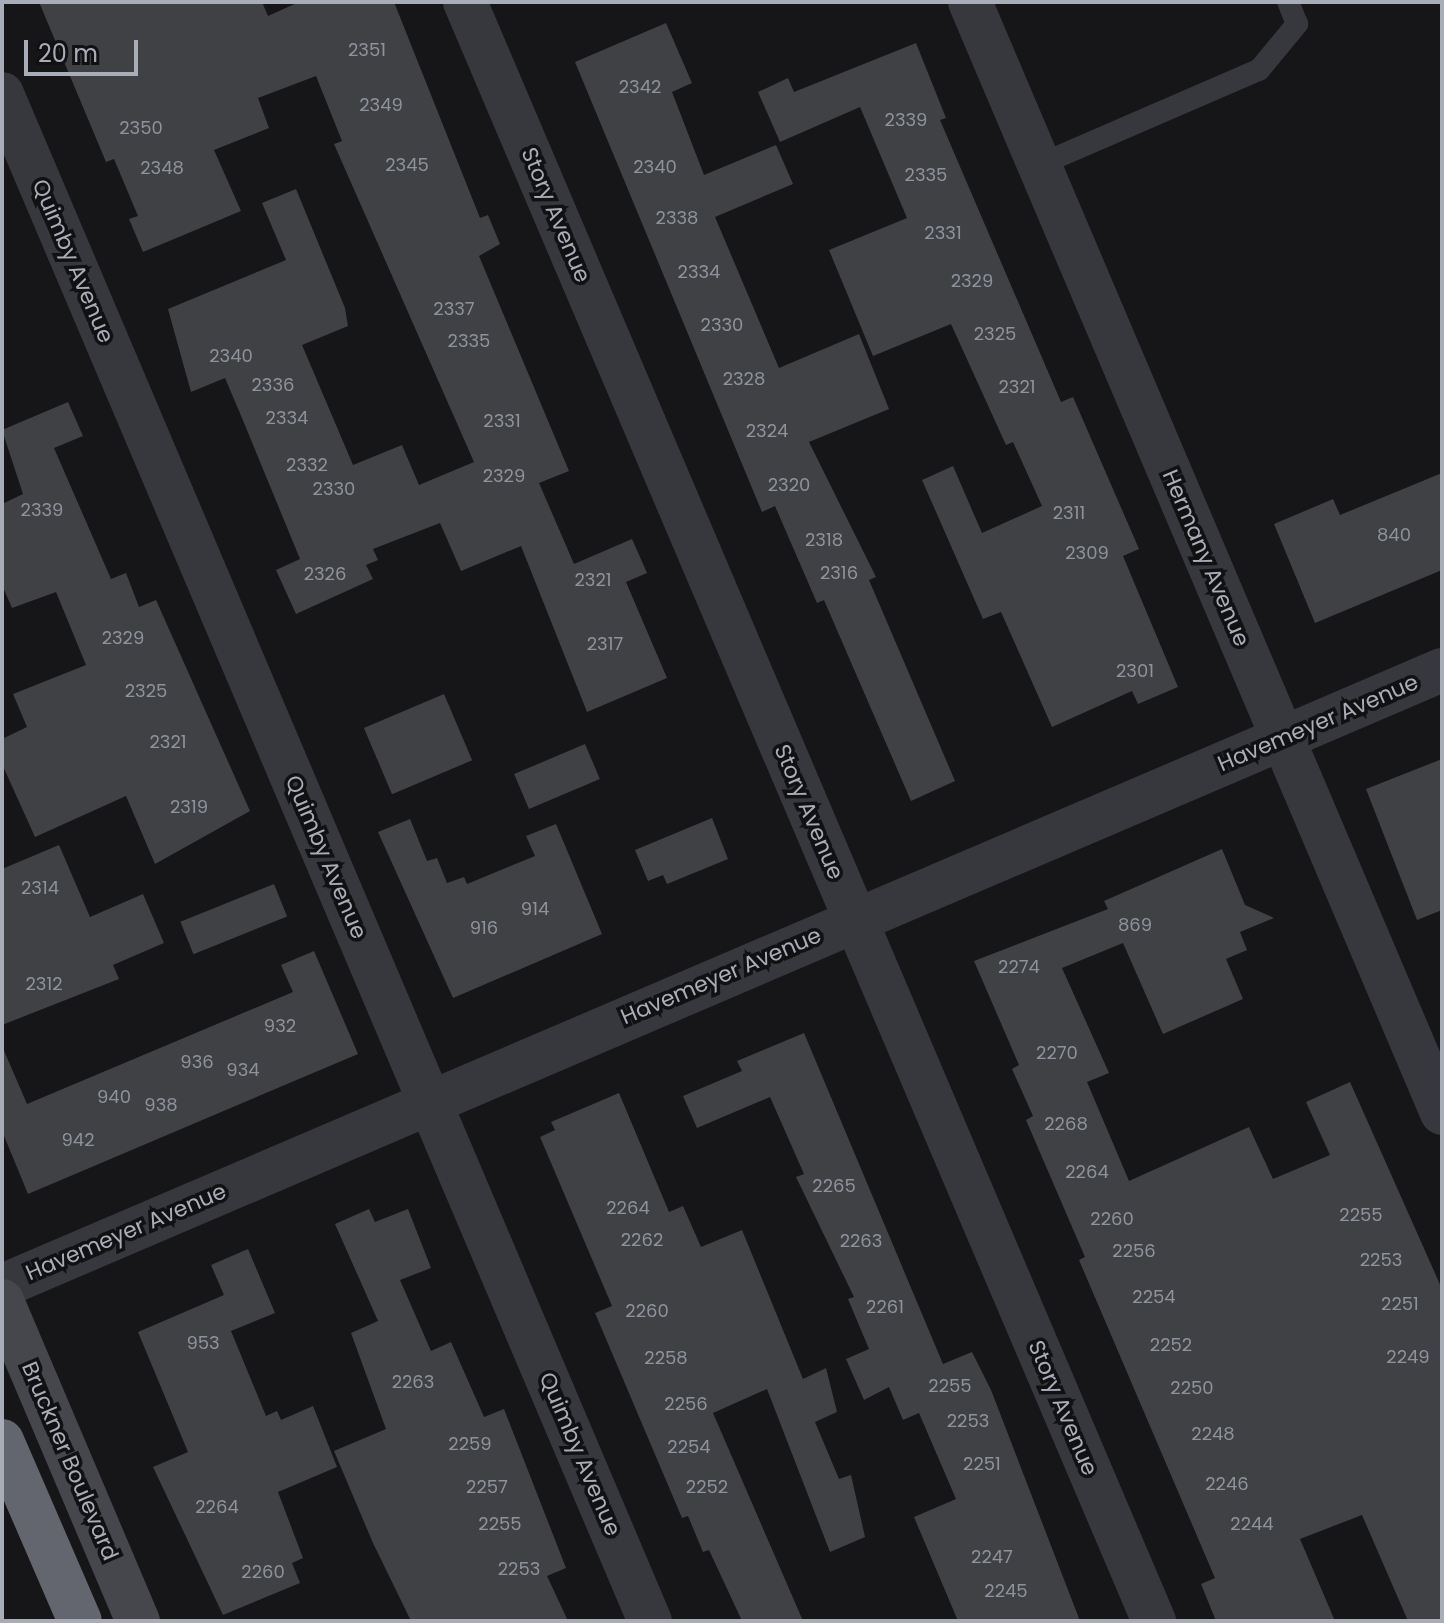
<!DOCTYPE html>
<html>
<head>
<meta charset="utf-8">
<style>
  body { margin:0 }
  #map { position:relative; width:1444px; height:1623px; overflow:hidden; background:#161618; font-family:Poppins,sans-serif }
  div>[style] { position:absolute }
  .building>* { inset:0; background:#404145; transform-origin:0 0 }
  .service>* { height:22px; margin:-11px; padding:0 11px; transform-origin:11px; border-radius:11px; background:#37383d }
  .minor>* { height:44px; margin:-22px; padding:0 22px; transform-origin:22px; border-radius:22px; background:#37383d }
  .secondary>* { height:44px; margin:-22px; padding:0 22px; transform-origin:22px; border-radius:22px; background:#45474d }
  .motorway>* { height:44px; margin:-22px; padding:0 22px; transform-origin:22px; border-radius:22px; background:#63666e }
  span { translate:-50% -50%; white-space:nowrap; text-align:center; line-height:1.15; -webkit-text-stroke:7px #111113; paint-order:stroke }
  .number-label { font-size:18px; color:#8e929b }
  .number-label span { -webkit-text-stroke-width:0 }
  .street-label { font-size:22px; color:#a8adb8 }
  .frame { position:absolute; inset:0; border:4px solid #a8adb8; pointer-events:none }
  .scale { position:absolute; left:24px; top:40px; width:114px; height:36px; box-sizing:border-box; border:4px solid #a8adb8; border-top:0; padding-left:10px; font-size:24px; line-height:28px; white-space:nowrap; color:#a8adb8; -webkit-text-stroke:6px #111113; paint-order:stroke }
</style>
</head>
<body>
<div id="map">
  <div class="building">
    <div style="clip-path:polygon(39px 2px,262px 2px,268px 16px,299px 2px,394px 2px,480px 218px,488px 215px,500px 244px,479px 256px,569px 471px,539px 483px,574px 564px,632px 539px,647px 573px,626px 582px,667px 678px,587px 712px,521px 546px,461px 571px,440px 523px,373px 549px,378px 560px,366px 565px,373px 579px,296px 614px,276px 570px,300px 559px,242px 418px,225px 378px,191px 392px,168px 309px,286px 260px,262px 203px,296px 189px,345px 308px,348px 326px,302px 345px,353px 465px,402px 445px,419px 485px,474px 462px,334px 144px,342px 141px,316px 76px,258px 98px,269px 128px,214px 150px,241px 211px,143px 252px,129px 219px,138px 216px,114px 159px,106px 162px)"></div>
    <div style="clip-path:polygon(666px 23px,692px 83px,672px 92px,704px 175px,776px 145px,793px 184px,715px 217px,779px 368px,859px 334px,889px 409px,809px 442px,876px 577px,869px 580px,955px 781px,911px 801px,824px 600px,817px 603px,775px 506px,762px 512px,575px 62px)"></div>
    <div style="clip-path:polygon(916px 43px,946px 118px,940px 120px,1061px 402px,1073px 397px,1139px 549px,1123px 556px,1178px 687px,1138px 704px,1132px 691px,1052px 727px,1001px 612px,983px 619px,922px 480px,953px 466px,982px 533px,1042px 506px,1013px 442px,1006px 445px,951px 324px,873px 356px,829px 250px,907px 218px,860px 107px,780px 142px,758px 92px,788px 78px,794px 92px)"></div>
    <div style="clip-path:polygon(68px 402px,83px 436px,54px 448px,111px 579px,126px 573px,139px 607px,156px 600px,250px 811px,155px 864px,126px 796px,35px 837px,2px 764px,2px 739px,27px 727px,13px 694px,86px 665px,56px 592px,12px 608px,2px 585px,2px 504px,23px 494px,2px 430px)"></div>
    <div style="clip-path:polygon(1442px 473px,1442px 570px,1315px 623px,1274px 524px,1333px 499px,1340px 515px)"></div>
    <div style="left:444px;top:694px;width:72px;height:87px;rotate:67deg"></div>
    <div style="left:585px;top:744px;width:38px;height:77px;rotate:67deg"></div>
    <div style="clip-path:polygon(1442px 759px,1442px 910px,1417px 920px,1366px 789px)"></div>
    <div style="clip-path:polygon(712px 818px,728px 859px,667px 884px,663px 875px,648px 881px,635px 850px)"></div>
    <div style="clip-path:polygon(410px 819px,427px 861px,437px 858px,447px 883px,464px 877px,467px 884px,535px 856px,526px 836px,556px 824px,602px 934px,453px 998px,378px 832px)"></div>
    <div style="clip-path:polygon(59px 845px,90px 917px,143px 894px,164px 943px,113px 965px,119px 979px,2px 1025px,2px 869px)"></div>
    <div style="clip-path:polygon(1222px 849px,1245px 905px,1274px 918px,1240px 932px,1247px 950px,1226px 959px,1243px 999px,1163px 1034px,1123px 943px,1062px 968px,1109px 1073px,1087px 1082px,1129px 1181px,1249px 1127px,1273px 1179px,1330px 1155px,1306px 1102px,1350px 1082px,1442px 1289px,1442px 1621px,1408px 1621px,1362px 1515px,1300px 1539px,1335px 1621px,1216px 1621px,1201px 1584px,1215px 1578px,1079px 1260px,1085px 1257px,1026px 1120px,1033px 1116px,1012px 1069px,1019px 1065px,974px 961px,1108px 909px,1104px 901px)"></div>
    <div style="left:274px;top:884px;width:35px;height:101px;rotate:68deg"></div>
    <div style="clip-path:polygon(314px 951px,358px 1054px,28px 1194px,2px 1131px,2px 1046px,27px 1104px,293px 992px,281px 965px)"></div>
    <div style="clip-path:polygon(804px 1033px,943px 1364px,972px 1352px,991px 1390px,1080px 1621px,958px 1621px,914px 1517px,956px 1499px,919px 1413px,903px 1420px,889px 1387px,864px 1400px,846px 1359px,869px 1349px,848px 1299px,854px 1297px,796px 1177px,804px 1174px,770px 1097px,697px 1128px,683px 1096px,742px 1071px,737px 1061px)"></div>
    <div style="clip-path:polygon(619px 1093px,669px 1212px,683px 1206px,701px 1247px,742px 1230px,803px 1379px,826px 1368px,837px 1412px,815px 1422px,839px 1479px,851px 1475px,865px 1537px,830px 1552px,767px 1389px,713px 1413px,803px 1621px,742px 1621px,709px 1550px,703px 1552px,688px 1516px,682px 1518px,595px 1313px,612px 1306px,540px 1137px,555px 1130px,551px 1122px)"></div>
    <div style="clip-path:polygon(369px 1209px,375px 1222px,408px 1209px,431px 1268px,400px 1280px,431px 1351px,451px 1342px,484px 1417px,504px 1409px,566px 1568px,547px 1576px,568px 1621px,411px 1621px,373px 1543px,334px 1451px,386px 1429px,351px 1333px,378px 1321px,335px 1224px)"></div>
    <div style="clip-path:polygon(248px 1249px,275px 1313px,231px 1331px,266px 1416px,277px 1411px,281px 1420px,313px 1406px,337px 1467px,278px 1492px,303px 1558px,292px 1563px,300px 1583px,223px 1615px,153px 1467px,188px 1452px,138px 1332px,224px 1295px,211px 1265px)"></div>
  </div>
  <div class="service">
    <div style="left:1039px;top:165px;width:240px;rotate:-23.4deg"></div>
    <div style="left:1259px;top:70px;width:60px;rotate:-50.4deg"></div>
    <div style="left:1297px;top:24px;width:24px;rotate:-112deg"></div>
  </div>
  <div class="minor">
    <div style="left:465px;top:2px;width:1760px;rotate:66.95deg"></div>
    <div style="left:970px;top:2px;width:1207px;rotate:66.98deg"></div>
    <div style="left:2px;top:94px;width:1659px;rotate:67.01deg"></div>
    <div style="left:2px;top:1286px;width:1566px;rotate:-23.16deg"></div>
  </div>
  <div class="secondary">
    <div style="left:2px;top:1301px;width:348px;rotate:67deg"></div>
  </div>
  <div class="motorway">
    <div style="left:2px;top:1441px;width:196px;rotate:66.6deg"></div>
  </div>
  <div class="number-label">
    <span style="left:367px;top:50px">2351</span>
    <span style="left:640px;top:87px">2342</span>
    <span style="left:381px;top:105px">2349</span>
    <span style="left:906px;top:120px">2339</span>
    <span style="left:141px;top:128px">2350</span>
    <span style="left:407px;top:165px">2345</span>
    <span style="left:655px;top:167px">2340</span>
    <span style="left:162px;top:168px">2348</span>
    <span style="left:926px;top:175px">2335</span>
    <span style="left:677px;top:218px">2338</span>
    <span style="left:943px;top:233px">2331</span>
    <span style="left:699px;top:272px">2334</span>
    <span style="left:972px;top:281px">2329</span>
    <span style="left:454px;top:309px">2337</span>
    <span style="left:722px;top:325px">2330</span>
    <span style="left:995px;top:334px">2325</span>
    <span style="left:469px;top:341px">2335</span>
    <span style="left:231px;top:356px">2340</span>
    <span style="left:744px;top:379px">2328</span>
    <span style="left:273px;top:385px">2336</span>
    <span style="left:1017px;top:387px">2321</span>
    <span style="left:287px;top:418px">2334</span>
    <span style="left:502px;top:421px">2331</span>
    <span style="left:767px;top:431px">2324</span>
    <span style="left:307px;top:465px">2332</span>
    <span style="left:504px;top:476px">2329</span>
    <span style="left:789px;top:485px">2320</span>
    <span style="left:334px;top:489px">2330</span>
    <span style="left:42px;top:510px">2339</span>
    <span style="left:1069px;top:513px">2311</span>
    <span style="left:1394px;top:535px">840</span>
    <span style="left:824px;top:540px">2318</span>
    <span style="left:1087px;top:553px">2309</span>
    <span style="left:839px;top:573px">2316</span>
    <span style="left:325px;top:574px">2326</span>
    <span style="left:593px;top:580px">2321</span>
    <span style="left:123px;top:638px">2329</span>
    <span style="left:605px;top:644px">2317</span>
    <span style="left:1135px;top:671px">2301</span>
    <span style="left:146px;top:691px">2325</span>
    <span style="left:168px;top:742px">2321</span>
    <span style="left:189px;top:807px">2319</span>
    <span style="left:40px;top:888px">2314</span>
    <span style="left:535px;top:909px">914</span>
    <span style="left:1135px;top:925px">869</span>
    <span style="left:484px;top:928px">916</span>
    <span style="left:1019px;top:967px">2274</span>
    <span style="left:44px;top:984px">2312</span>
    <span style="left:280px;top:1026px">932</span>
    <span style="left:1057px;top:1053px">2270</span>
    <span style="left:197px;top:1062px">936</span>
    <span style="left:243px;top:1070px">934</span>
    <span style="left:114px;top:1097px">940</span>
    <span style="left:161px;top:1105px">938</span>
    <span style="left:1066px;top:1124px">2268</span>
    <span style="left:78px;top:1140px">942</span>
    <span style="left:1087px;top:1172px">2264</span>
    <span style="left:834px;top:1186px">2265</span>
    <span style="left:628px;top:1208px">2264</span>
    <span style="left:1361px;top:1215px">2255</span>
    <span style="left:1112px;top:1219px">2260</span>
    <span style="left:642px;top:1240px">2262</span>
    <span style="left:861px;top:1241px">2263</span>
    <span style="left:1134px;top:1251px">2256</span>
    <span style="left:1381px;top:1260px">2253</span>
    <span style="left:1154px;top:1297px">2254</span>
    <span style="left:1400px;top:1304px">2251</span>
    <span style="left:885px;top:1307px">2261</span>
    <span style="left:647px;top:1311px">2260</span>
    <span style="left:203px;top:1343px">953</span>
    <span style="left:1171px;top:1345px">2252</span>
    <span style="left:1408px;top:1357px">2249</span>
    <span style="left:666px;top:1358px">2258</span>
    <span style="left:413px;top:1382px">2263</span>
    <span style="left:950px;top:1386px">2255</span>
    <span style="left:1192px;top:1388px">2250</span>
    <span style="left:686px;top:1404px">2256</span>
    <span style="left:968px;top:1421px">2253</span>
    <span style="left:1213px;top:1434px">2248</span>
    <span style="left:470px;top:1444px">2259</span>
    <span style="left:689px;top:1447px">2254</span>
    <span style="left:982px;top:1464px">2251</span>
    <span style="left:1227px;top:1484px">2246</span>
    <span style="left:487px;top:1487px">2257</span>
    <span style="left:707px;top:1487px">2252</span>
    <span style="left:217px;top:1507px">2264</span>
    <span style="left:500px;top:1524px">2255</span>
    <span style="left:1252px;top:1524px">2244</span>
    <span style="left:992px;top:1557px">2247</span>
    <span style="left:519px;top:1569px">2253</span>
    <span style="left:263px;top:1572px">2260</span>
    <span style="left:1006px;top:1591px">2245</span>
  </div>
  <div class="street-label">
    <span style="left:556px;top:215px;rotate:67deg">Story Avenue</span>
    <span style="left:73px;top:261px;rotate:67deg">Quimby Avenue</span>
    <span style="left:1206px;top:558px;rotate:67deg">Hermany Avenue</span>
    <span style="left:1318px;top:723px;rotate:-23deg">Havemeyer Avenue</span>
    <span style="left:809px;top:812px;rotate:67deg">Story Avenue</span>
    <span style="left:326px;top:857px;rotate:67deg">Quimby Avenue</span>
    <span style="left:721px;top:976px;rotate:-23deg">Havemeyer Avenue</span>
    <span style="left:126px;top:1232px;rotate:-23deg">Havemeyer Avenue</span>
    <span style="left:1063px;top:1408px;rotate:67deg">Story Avenue</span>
    <span style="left:580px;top:1454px;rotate:67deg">Quimby Avenue</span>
    <span style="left:70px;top:1461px;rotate:67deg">Bruckner Boulevard</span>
  </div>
  <div class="frame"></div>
  <div class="scale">20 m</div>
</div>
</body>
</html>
